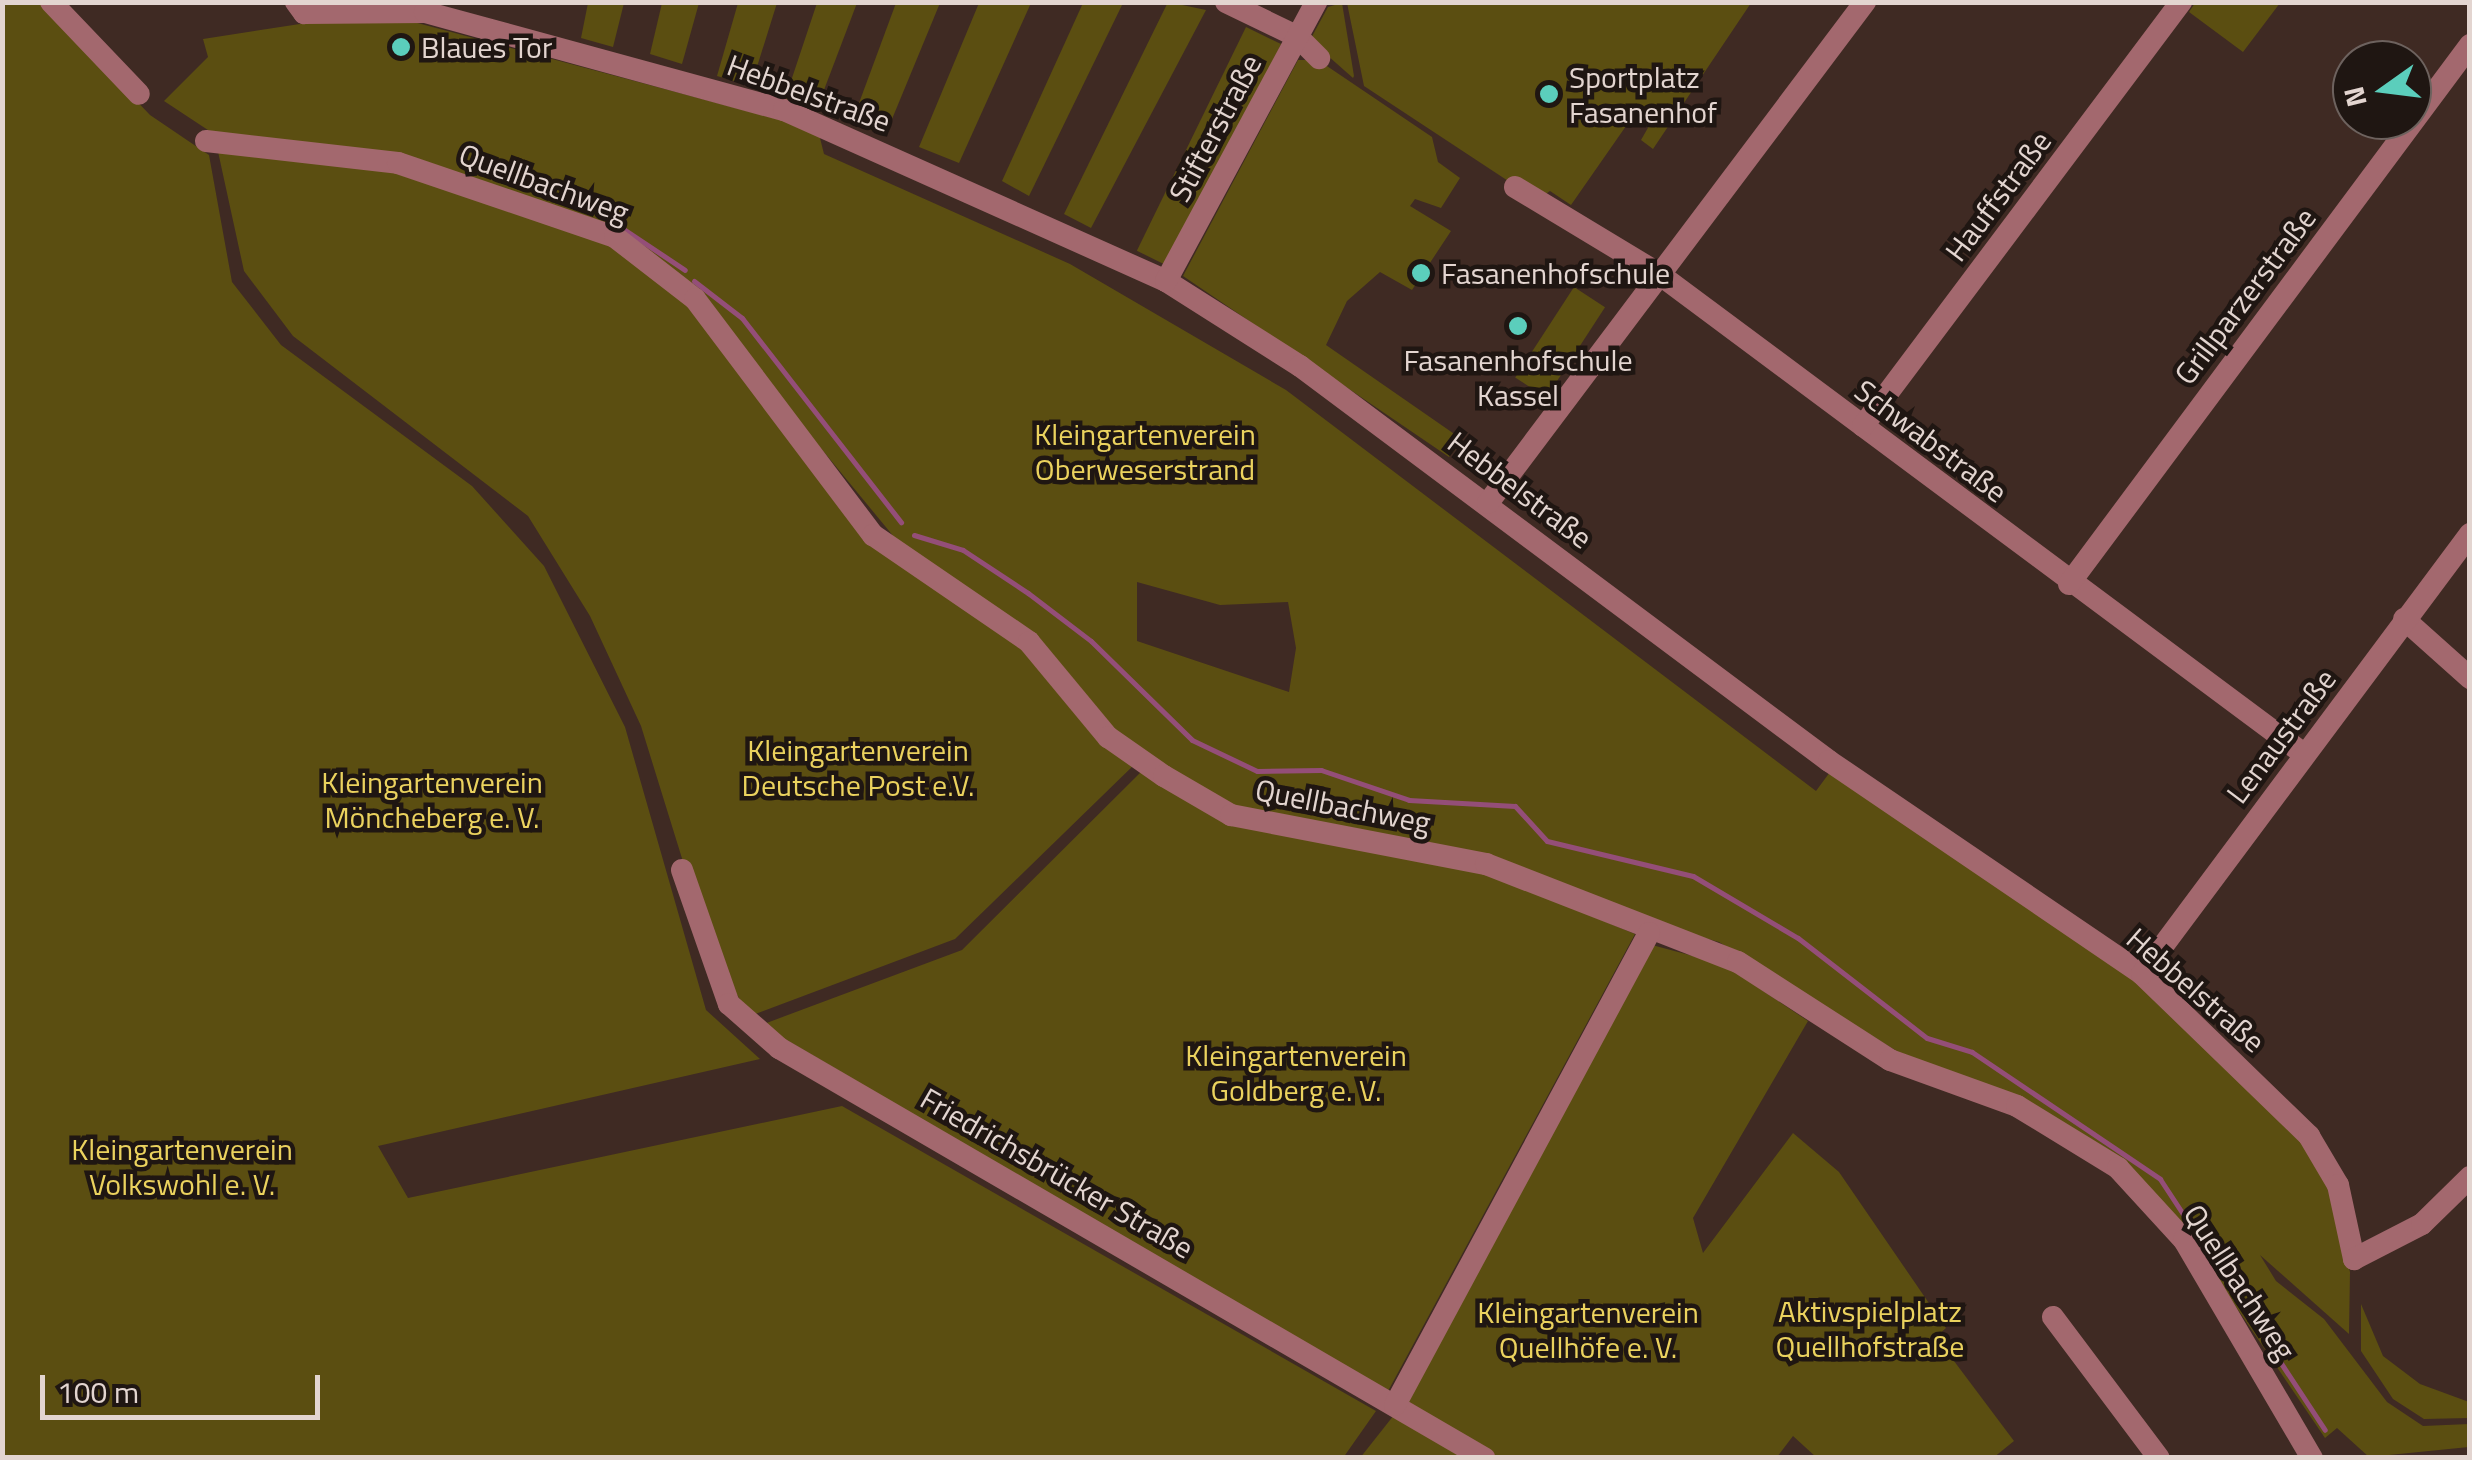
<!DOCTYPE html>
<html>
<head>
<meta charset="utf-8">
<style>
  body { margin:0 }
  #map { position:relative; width:2472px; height:1460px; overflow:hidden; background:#3f2a23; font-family:"Titillium Web",sans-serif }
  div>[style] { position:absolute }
  .green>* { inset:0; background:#5b4e11; transform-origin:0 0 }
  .stream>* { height:5px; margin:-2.5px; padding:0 2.5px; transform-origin:2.5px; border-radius:2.5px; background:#944e78 }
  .minor>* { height:22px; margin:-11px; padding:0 11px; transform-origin:11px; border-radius:11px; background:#a3686e }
  .dots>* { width:28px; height:28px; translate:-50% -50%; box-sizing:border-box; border:5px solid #1f1612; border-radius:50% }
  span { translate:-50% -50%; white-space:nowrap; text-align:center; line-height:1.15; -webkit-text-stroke:9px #1f1612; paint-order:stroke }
  .poi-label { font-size:30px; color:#e3d5d0 }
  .left { translate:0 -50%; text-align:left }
  .street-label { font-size:30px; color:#e3d5d0 }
  .park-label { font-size:30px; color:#ebd25e }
  .frame { position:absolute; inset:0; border:5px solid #e3d5d0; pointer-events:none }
  .north { position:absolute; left:2332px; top:40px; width:100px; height:100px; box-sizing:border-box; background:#1f1612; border:2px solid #6d625e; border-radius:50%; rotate:256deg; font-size:28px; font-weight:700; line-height:40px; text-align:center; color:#e3d5d0 }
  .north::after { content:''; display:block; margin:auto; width:35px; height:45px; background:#5bcebc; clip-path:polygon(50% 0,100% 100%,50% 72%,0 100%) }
  .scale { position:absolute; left:40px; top:1375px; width:280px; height:45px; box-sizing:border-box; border:5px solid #e3d5d0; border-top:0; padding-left:12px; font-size:30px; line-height:35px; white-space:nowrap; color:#e3d5d0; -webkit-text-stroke:8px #1f1612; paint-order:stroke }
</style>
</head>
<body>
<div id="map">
  <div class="green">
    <div style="clip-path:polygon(42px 2px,150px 115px,209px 155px,232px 282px,281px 345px,472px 486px,544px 566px,625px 727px,706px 1010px,760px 1059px,378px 1146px,408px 1198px,842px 1106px,1376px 1411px,1343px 1458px,3px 1458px,2px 3px)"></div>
    <div style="clip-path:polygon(1168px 2px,1206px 10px,1091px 228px,1064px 214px)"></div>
    <div style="clip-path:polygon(588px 3px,624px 3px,613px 47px,581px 38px)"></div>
    <div style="clip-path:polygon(662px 3px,699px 3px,682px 64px,650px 54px)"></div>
    <div style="clip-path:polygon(738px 3px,777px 3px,751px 86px,717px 76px)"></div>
    <div style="clip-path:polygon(817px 3px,857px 3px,816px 111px,785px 99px)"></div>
    <div style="clip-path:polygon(896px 3px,940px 3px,885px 136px,852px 122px)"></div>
    <div style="clip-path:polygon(979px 3px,1031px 3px,959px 163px,919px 147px)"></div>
    <div style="clip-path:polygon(1083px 3px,1123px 3px,1029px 196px,1002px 181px)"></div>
    <div style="clip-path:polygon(1342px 3px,1354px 76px,1353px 78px,1310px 40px,1328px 7px)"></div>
    <div style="clip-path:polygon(1347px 3px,1751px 3px,1653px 149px,1641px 140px,1649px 126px,1633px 116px,1571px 205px,1550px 191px,1537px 200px,1364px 86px)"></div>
    <div style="clip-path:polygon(2195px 3px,2195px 2px,2280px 3px,2243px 52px,2189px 12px)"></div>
    <div style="clip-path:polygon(evenodd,326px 20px,410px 21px,818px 130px,824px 154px,1070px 264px,1286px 390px,1816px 791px,1830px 772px,2137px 981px,2303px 1143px,2328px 1183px,2350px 1272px,2349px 1334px,2260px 1255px,2276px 1281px,2324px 1319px,2387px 1402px,2423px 1426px,2469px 1424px,2469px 1447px,2369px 1457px,2337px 1428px,2325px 1438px,2190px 1239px,2120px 1160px,1900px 1053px,1719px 942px,1231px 808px,1110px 731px,1050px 651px,899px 543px,678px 275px,401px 156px,217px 136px,164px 101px,208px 57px,203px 39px,326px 20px,1137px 582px,1220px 605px,1288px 602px,1296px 648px,1289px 692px,1137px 641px,1137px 582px)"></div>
    <div style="left:1246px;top:27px;width:39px;height:249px;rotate:26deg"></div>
    <div style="clip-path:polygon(1298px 60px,1318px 60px,1432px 137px,1438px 162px,1460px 178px,1441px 208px,1415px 199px,1410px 206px,1451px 231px,1412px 290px,1380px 272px,1347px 301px,1326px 345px,1463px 440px,1449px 457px,1183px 276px)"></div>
    <div style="clip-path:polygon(217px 147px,404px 168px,603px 236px,659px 271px,828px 484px,1027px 650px,1136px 763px,955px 939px,750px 1016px,711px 952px,641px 726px,590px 616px,528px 516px,293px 336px,244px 271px)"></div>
    <div style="left:1574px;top:287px;width:37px;height:108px;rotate:33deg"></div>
    <div style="clip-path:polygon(1145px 768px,1230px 818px,1483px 871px,1635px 934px,1387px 1393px,761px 1025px,962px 950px)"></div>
    <div style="clip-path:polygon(1652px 945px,1723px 964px,1808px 1021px,1693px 1218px,1703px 1253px,1793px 1133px,1839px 1172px,1946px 1328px,1936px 1337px,2014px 1441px,1993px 1458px,1816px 1457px,1793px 1436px,1777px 1457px,1495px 1457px,1404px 1403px)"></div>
    <div style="clip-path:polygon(2361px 1304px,2383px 1356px,2420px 1384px,2469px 1402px,2469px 1418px,2424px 1419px,2393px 1399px,2361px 1351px)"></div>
    <div style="clip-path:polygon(1394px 1415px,1465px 1458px,1360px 1458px)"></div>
  </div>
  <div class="stream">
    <div style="left:619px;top:226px;width:79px;rotate:33.7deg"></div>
    <div style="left:694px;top:281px;width:61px;rotate:37.6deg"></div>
    <div style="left:742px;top:318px;width:259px;rotate:52.1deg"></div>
    <div style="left:914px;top:535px;width:51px;rotate:17deg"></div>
    <div style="left:963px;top:550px;width:78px;rotate:33.5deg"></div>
    <div style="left:1028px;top:593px;width:79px;rotate:37.3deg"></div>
    <div style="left:1091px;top:641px;width:141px;rotate:44.4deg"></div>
    <div style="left:1192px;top:740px;width:72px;rotate:25.5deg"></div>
    <div style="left:1257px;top:771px;width:64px;rotate:-0.9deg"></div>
    <div style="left:1321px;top:770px;width:93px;rotate:18.8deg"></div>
    <div style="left:1409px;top:800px;width:106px;rotate:3.2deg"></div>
    <div style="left:1515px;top:806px;width:47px;rotate:47.6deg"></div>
    <div style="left:1547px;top:841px;width:150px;rotate:13.5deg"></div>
    <div style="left:1693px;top:876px;width:122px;rotate:30.6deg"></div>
    <div style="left:1798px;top:938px;width:163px;rotate:37.8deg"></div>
    <div style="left:1927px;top:1038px;width:47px;rotate:17.3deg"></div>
    <div style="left:1972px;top:1052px;width:227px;rotate:34deg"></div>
    <div style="left:2160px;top:1179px;width:300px;rotate:56.7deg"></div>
  </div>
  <div class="minor">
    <div style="left:51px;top:2px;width:127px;rotate:46.3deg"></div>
    <div style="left:296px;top:2px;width:14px;rotate:54deg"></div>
    <div style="left:304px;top:13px;width:121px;rotate:-0.5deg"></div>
    <div style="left:425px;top:12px;width:372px;rotate:15.3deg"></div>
    <div style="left:784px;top:110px;width:419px;rotate:24.1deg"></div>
    <div style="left:1166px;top:281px;width:159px;rotate:32.4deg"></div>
    <div style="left:1300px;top:366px;width:660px;rotate:36.75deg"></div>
    <div style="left:1829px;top:761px;width:379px;rotate:34.2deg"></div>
    <div style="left:2142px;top:974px;width:233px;rotate:44.1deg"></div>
    <div style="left:2309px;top:1136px;width:57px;rotate:59.4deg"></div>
    <div style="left:2338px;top:1185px;width:76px;rotate:77.8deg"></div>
    <div style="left:2354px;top:1259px;width:76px;rotate:-27.2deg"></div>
    <div style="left:2422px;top:1224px;width:67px;rotate:-44.4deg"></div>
    <div style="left:1226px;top:2px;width:80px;rotate:25.9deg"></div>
    <div style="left:1298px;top:37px;width:30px;rotate:45deg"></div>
    <div style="left:206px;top:141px;width:193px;rotate:6.5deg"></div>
    <div style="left:398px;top:163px;width:229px;rotate:18.8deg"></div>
    <div style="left:615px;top:237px;width:101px;rotate:37.8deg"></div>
    <div style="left:695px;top:299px;width:296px;rotate:53deg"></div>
    <div style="left:873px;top:535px;width:189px;rotate:34.4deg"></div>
    <div style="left:1029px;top:642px;width:124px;rotate:50.3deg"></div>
    <div style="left:1108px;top:737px;width:68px;rotate:34.9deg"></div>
    <div style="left:1164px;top:776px;width:78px;rotate:30.2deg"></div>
    <div style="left:1231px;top:815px;width:260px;rotate:10.9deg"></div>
    <div style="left:1486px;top:864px;width:270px;rotate:21.3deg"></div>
    <div style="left:1738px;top:962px;width:181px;rotate:32.8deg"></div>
    <div style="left:1890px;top:1060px;width:135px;rotate:19.9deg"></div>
    <div style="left:2017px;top:1106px;width:119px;rotate:31.5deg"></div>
    <div style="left:2118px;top:1168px;width:98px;rotate:47.5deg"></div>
    <div style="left:2184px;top:1240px;width:253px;rotate:59.6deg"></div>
    <div style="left:1515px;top:187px;width:168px;rotate:31.1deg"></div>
    <div style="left:1659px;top:274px;width:804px;rotate:36.66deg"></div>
    <div style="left:1166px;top:281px;width:317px;rotate:-61.7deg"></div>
    <div style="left:1863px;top:426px;width:530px;rotate:-53.13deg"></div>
    <div style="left:1488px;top:503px;width:627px;rotate:-53.04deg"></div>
    <div style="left:2069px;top:584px;width:672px;rotate:-53.35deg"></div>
    <div style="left:2404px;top:619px;width:89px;rotate:41.8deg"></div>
    <div style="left:682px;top:870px;width:142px;rotate:70.7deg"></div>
    <div style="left:729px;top:1004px;width:67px;rotate:41.3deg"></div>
    <div style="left:779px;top:1048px;width:816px;rotate:30.18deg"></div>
    <div style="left:2142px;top:974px;width:549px;rotate:-53.3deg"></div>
    <div style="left:2053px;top:1317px;width:176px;rotate:53.1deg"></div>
    <div style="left:1395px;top:1405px;width:536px;rotate:-61.71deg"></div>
  </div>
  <div class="dots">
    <div style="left:401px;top:47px;background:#5bcebc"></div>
    <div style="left:1549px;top:94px;background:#5bcebc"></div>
    <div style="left:1421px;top:273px;background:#5bcebc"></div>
    <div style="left:1518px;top:326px;background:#5bcebc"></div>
  </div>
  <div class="poi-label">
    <span class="left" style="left:421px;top:47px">Blaues Tor</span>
    <span class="left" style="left:1569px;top:94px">Sportplatz<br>Fasanenhof</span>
    <span class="left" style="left:1441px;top:273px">Fasanenhofschule</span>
    <span style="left:1518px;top:377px">Fasanenhofschule<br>Kassel</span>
  </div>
  <div class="street-label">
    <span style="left:809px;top:93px;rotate:20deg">Hebbelstraße</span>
    <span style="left:1215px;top:128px;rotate:-62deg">Stifterstraße</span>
    <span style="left:544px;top:183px;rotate:20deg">Quellbachweg</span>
    <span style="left:1998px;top:196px;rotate:-53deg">Hauffstraße</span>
    <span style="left:2245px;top:296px;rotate:-53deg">Grillparzerstraße</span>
    <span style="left:1931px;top:441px;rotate:37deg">Schwabstraße</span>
    <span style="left:1520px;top:490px;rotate:37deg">Hebbelstraße</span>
    <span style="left:2281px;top:736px;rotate:-53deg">Lenaustraße</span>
    <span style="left:1343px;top:806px;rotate:11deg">Quellbachweg</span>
    <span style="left:2196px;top:990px;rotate:41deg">Hebbelstraße</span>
    <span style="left:1057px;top:1173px;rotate:30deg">Friedrichsbrücker Straße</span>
    <span style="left:2240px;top:1282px;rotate:57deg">Quellbachweg</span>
  </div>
  <div class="park-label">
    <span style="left:1145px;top:451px">Kleingartenverein<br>Oberweserstrand</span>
    <span style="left:858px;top:767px">Kleingartenverein<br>Deutsche Post e.V.</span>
    <span style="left:432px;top:799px">Kleingartenverein<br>Möncheberg e. V.</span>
    <span style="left:1296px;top:1072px">Kleingartenverein<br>Goldberg e. V.</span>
    <span style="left:182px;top:1166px">Kleingartenverein<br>Volkswohl e. V.</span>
    <span style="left:1870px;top:1328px">Aktivspielplatz<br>Quellhofstraße</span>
    <span style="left:1588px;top:1329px">Kleingartenverein<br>Quellhöfe e. V.</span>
  </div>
  <div class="frame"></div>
  <div class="north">N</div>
  <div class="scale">100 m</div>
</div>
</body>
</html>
